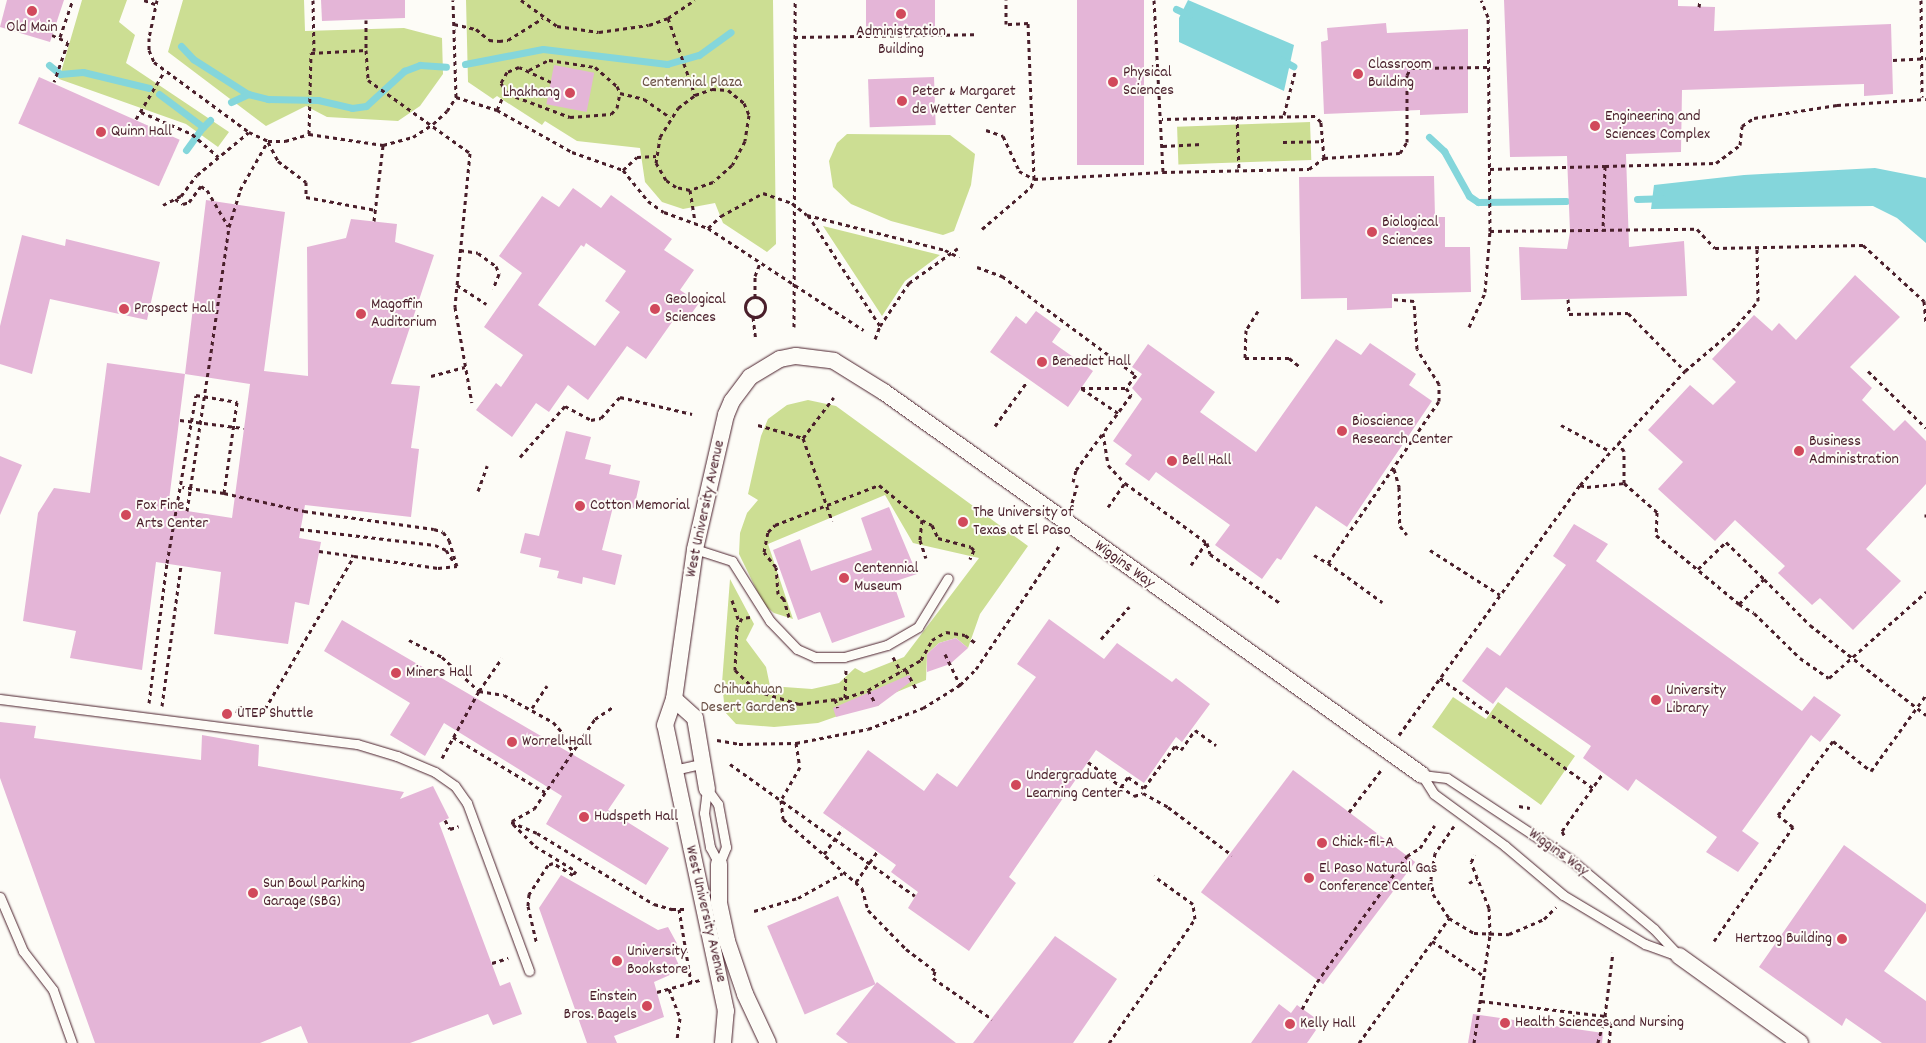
<!DOCTYPE html>
<html>
<head>
<meta charset="utf-8">
<style>
  body { margin:0 }
  #map { position:relative; width:1926px; height:1043px; overflow:hidden; background:#fdfcf7; font-family:Dekko,sans-serif }
  div>[style] { position:absolute }
  .green>* { inset:0; background:#ccde93; transform-origin:0 0 }
  .water>* { inset:0; background:#84d6db }
  .stream>* { height:7px; margin:-3.5px; padding:0 3.5px; transform-origin:3.5px; border-radius:3.5px; background:#84d6db }
  .building>* { inset:0; background:#e4b5d7; transform-origin:0 0 }
  .path>* { height:3px; margin-top:-1.5px; transform-origin:0; background:repeating-linear-gradient(90deg,#4a1f2b 0 4px,transparent 0 8px) }
  .path>.ring { margin:-1.5px; padding:0; box-sizing:content-box; background:none; border:3px solid #4a1f2b; border-radius:50% }
  .roads { filter:drop-shadow(0 0 1px #4a1f2b) drop-shadow(0 0 1px #4a1f2b) }
  .lane>* { height:9px; margin:-4.5px; padding:0 4.5px; transform-origin:4.5px; border-radius:4.5px; background:#fdfcf7 }
  .street>* { height:16px; margin:-8px; padding:0 8px; transform-origin:8px; border-radius:8px; background:#fdfcf7 }
  .path-bridge>* { height:3px; margin-top:-1.5px; transform-origin:0; background:repeating-linear-gradient(90deg,#4a1f2b 0 4px,transparent 0 8px) }
  .dots>* { width:14px; height:14px; translate:-50% -50%; box-sizing:border-box; border:2px solid #fdfcf7; border-radius:50% }
  span { translate:-50% -50%; white-space:nowrap; text-align:center; line-height:1.15; -webkit-text-stroke:4px #fdfcf7; paint-order:stroke }
  .poi-label { font-size:16px; color:#4a1f2b }
  .left { translate:0 -50%; text-align:left }
  .right { translate:-100% -50%; text-align:right }
  .park-label { font-size:16px; color:#6a4f45 }
  .street-label { font-size:16px; color:#4a1f2b }
</style>
</head>
<body>
<div id="map">
  <div class="green">
    <div style="clip-path:polygon(82px 0,127px 0,119px 22px,135px 35px,126px 63px,229px 132px,218px 147px,186px 124px,59px 79px)"></div>
    <div style="clip-path:polygon(183px 0,304px 0,305px 31px,404px 28px,442px 38px,443px 74px,420px 106px,398px 121px,327px 117px,306px 106px,266px 126px,168px 52px)"></div>
    <div style="clip-path:polygon(466px 0,773px 0,776px 244px,767px 252px,723px 223px,715px 203px,683px 209px,662px 202px,645px 182px,640px 148px,577px 141px,545px 121px,542px 125px,497px 96px,493px 99px,468px 82px)"></div>
    <div style="left:1310px;top:122px;width:38px;height:133px;rotate:88deg"></div>
    <div style="clip-path:polygon(847px 134px,950px 135px,975px 154px,971px 185px,954px 231px,943px 235px,891px 221px,851px 204px,833px 187px,829px 161px,837px 143px)"></div>
    <div style="clip-path:polygon(823px 226px,940px 255px,905px 281px,882px 316px)"></div>
    <div style="clip-path:polygon(808px 400px,836px 406px,1028px 546px,980px 614px,968px 648px,956px 638px,939px 643px,927px 654px,926px 680px,887px 696px,878px 706px,866px 706px,818px 723px,774px 727px,736px 724px,725px 712px,722px 683px,730px 579px,754px 624px,746px 640px,766px 667px,770px 686px,812px 689px,839px 683px,855px 668px,864px 673px,904px 657px,979px 558px,913px 543px,885px 495px,768px 544px,793px 619px,774px 613px,764px 605px,739px 554px,740px 533px,747px 513px,758px 500px,748px 494px,761px 436px,768px 419px,787px 405px)"></div>
    <div style="clip-path:polygon(1453px 697px,1486px 719px,1498px 702px,1575px 756px,1541px 805px,1432px 727px)"></div>
  </div>
  <div class="water">
    <div style="clip-path:polygon(1188px 0,1294px 45px,1284px 91px,1179px 42px,1179px 18px)"></div>
    <div style="clip-path:polygon(1875px 168px,1926px 178px,1926px 243px,1897px 218px,1873px 206px,1651px 209px,1654px 185px,1744px 175px)"></div>
  </div>
  <div class="stream">
    <div style="left:1176px;top:9px;width:14px;rotate:25deg"></div>
    <div style="left:181px;top:46px;width:18px;rotate:47deg"></div>
    <div style="left:193px;top:59px;width:65px;rotate:32.5deg"></div>
    <div style="left:248px;top:94px;width:21px;rotate:14deg"></div>
    <div style="left:268px;top:99px;width:50px;rotate:1.1deg"></div>
    <div style="left:318px;top:100px;width:35px;rotate:13deg"></div>
    <div style="left:352px;top:108px;width:14px;rotate:-8deg"></div>
    <div style="left:366px;top:106px;width:52px;rotate:-42.6deg"></div>
    <div style="left:404px;top:71px;width:17px;rotate:-21deg"></div>
    <div style="left:420px;top:65px;width:26px;rotate:4deg"></div>
    <div style="left:1282px;top:60px;width:13px;rotate:29deg"></div>
    <div style="left:465px;top:64px;width:79px;rotate:-10.9deg"></div>
    <div style="left:543px;top:49px;width:125px;rotate:6.9deg"></div>
    <div style="left:667px;top:64px;width:33px;rotate:-16deg"></div>
    <div style="left:699px;top:55px;width:39px;rotate:-36deg"></div>
    <div style="left:49px;top:65px;width:14px;rotate:39deg"></div>
    <div style="left:60px;top:74px;width:23px;rotate:-5deg"></div>
    <div style="left:83px;top:72px;width:68px;rotate:13.6deg"></div>
    <div style="left:159px;top:94px;width:55px;rotate:36.9deg"></div>
    <div style="left:203px;top:127px;width:10px;rotate:-45deg"></div>
    <div style="left:231px;top:102px;width:19px;rotate:-25deg"></div>
    <div style="left:1429px;top:137px;width:21px;rotate:43deg"></div>
    <div style="left:1444px;top:151px;width:51px;rotate:60.9deg"></div>
    <div style="left:1469px;top:196px;width:11px;rotate:34deg"></div>
    <div style="left:1478px;top:202px;width:88px;rotate:-0.7deg"></div>
    <div style="left:186px;top:150px;width:29px;rotate:-54deg"></div>
    <div style="left:1637px;top:199px;width:25px;rotate:-2deg"></div>
  </div>
  <div class="building">
    <div style="clip-path:polygon(7px 0,64px 0,50px 42px,0 27px)"></div>
    <div style="clip-path:polygon(321px 0,405px 0,405px 18px,322px 21px)"></div>
    <div style="left:866px;top:0;width:69px;height:31px"></div>
    <div style="left:1077px;top:0;width:67px;height:165px"></div>
    <div style="clip-path:polygon(1504px 0,1678px 0,1678px 6px,1715px 7px,1714px 31px,1891px 24px,1893px 94px,1864px 96px,1864px 84px,1682px 90px,1681px 152px,1626px 154px,1629px 247px,1684px 241px,1687px 296px,1521px 300px,1519px 247px,1567px 249px,1570px 232px,1567px 156px,1510px 157px)"></div>
    <div style="clip-path:polygon(1386px 23px,1387px 33px,1468px 29px,1468px 113px,1420px 115px,1420px 110px,1324px 114px,1321px 42px,1328px 40px,1327px 28px)"></div>
    <div style="left:554px;top:65px;width:41px;height:40px;rotate:11deg"></div>
    <div style="left:39px;top:77px;width:154px;height:51px;rotate:24deg"></div>
    <div style="left:934px;top:77px;width:48px;height:66px;rotate:88deg"></div>
    <div style="clip-path:polygon(1434px 176px,1435px 217px,1445px 217px,1445px 247px,1470px 247px,1471px 292px,1392px 294px,1392px 308px,1347px 310px,1347px 298px,1301px 299px,1299px 177px)"></div>
    <div style="clip-path:polygon(evenodd,573px 188px,601px 208px,611px 195px,672px 239px,664px 250px,694px 270px,680px 290px,699px 303px,686px 321px,677px 315px,646px 359px,627px 346px,588px 400px,568px 385px,549px 412px,536px 403px,512px 437px,476px 410px,496px 383px,501px 387px,523px 355px,484px 327px,522px 273px,499px 256px,542px 196px,559px 207px,573px 188px,586px 243px,626px 271px,605px 301px,620px 312px,595px 346px,538px 305px,581px 245px,584px 247px,586px 243px)"></div>
    <div style="clip-path:polygon(evenodd,206px 200px,285px 212px,264px 371px,308px 376px,307px 247px,346px 238px,351px 219px,397px 224px,395px 242px,434px 255px,391px 384px,420px 386px,411px 448px,419px 449px,411px 517px,305px 505px,299px 538px,321px 542px,309px 605px,295px 602px,288px 644px,214px 634px,221px 572px,156px 562px,142px 670px,70px 658px,76px 631px,23px 621px,38px 513px,54px 488px,90px 493px,107px 363px,185px 374px,206px 200px,185px 374px,250px 384px,232px 518px,168px 508px,185px 374px)"></div>
    <div style="clip-path:polygon(22px 235px,65px 246px,66px 239px,160px 262px,147px 320px,50px 299px,32px 374px,0 364px,0 326px)"></div>
    <div style="clip-path:polygon(1855px 275px,1900px 317px,1850px 367px,1872px 388px,1862px 400px,1894px 431px,1905px 420px,1926px 441px,1926px 484px,1866px 549px,1901px 581px,1853px 630px,1820px 598px,1812px 605px,1778px 573px,1785px 566px,1735px 520px,1715px 541px,1658px 489px,1683px 462px,1648px 430px,1690px 385px,1713px 405px,1736px 382px,1712px 359px,1754px 315px,1772px 331px,1779px 323px,1796px 340px)"></div>
    <div style="clip-path:polygon(1036px 311px,1061px 329px,1052px 342px,1093px 371px,1068px 407px,990px 352px,1016px 316px,1026px 324px)"></div>
    <div style="clip-path:polygon(1336px 339px,1361px 355px,1370px 343px,1416px 374px,1409px 385px,1432px 401px,1347px 527px,1316px 506px,1281px 560px,1277px 558px,1262px 579px,1215px 545px,1230px 525px,1156px 472px,1149px 481px,1125px 464px,1132px 455px,1113px 441px,1142px 399px,1132px 388px,1142px 374px,1132px 367px,1148px 344px,1215px 392px,1200px 412px,1256px 452px)"></div>
    <div style="clip-path:polygon(566px 431px,591px 437px,585px 459px,611px 465px,609px 474px,640px 481px,634px 508px,614px 503px,602px 550px,622px 555px,615px 585px,583px 577px,582px 584px,557px 578px,559px 571px,539px 567px,541px 558px,520px 553px,525px 533px,539px 536px)"></div>
    <div style="clip-path:polygon(0 456px,22px 465px,0 515px)"></div>
    <div style="clip-path:polygon(889px 507px,917px 574px,893px 582px,905px 617px,832px 643px,820px 612px,798px 620px,773px 550px,800px 539px,811px 571px,872px 550px,861px 518px)"></div>
    <div style="clip-path:polygon(1574px 524px,1608px 544px,1596px 561px,1802px 711px,1814px 696px,1841px 715px,1820px 742px,1811px 735px,1742px 831px,1759px 843px,1738px 872px,1706px 852px,1717px 837px,1636px 779px,1628px 791px,1583px 758px,1591px 746px,1506px 687px,1493px 704px,1462px 681px,1487px 647px,1500px 656px,1566px 565px,1553px 556px)"></div>
    <div style="clip-path:polygon(1049px 619px,1104px 659px,1117px 643px,1172px 682px,1176px 678px,1210px 704px,1182px 742px,1176px 737px,1144px 783px,1096px 750px,1009px 877px,1016px 883px,969px 951px,908px 908px,918px 892px,891px 872px,896px 865px,823px 813px,868px 750px,924px 791px,937px 773px,957px 787px,1036px 677px,1017px 664px)"></div>
    <div style="clip-path:polygon(342px 620px,625px 785px,608px 810px,669px 848px,646px 885px,546px 824px,562px 796px,444px 723px,425px 756px,390px 735px,410px 703px,324px 651px)"></div>
    <div style="clip-path:polygon(956px 638px,968px 648px,950px 664px,927px 672px,927px 654px,939px 643px)"></div>
    <div style="clip-path:polygon(909px 675px,913px 680px,878px 706px,836px 717px,833px 708px)"></div>
    <div style="clip-path:polygon(0 722px,36px 726px,34px 738px,201px 760px,202px 735px,259px 745px,258px 766px,404px 792px,400px 799px,433px 786px,449px 818px,439px 823px,500px 986px,510px 982px,522px 1014px,493px 1025px,488px 1014px,410px 1043px,308px 1043px,301px 1026px,260px 1043px,95px 1043px,0 778px)"></div>
    <div style="left:1293px;top:770px;width:153px;height:153px;rotate:37deg"></div>
    <div style="clip-path:polygon(1844px 845px,1926px 904px,1926px 911px,1884px 971px,1926px 1001px,1926px 1043px,1882px 1043px,1846px 1018px,1842px 1026px,1759px 967px)"></div>
    <div style="clip-path:polygon(561px 875px,658px 930px,668px 927px,680px 949px,673px 952px,681px 970px,654px 982px,664px 1017px,614px 1036px,617px 1043px,587px 1043px,539px 908px)"></div>
    <div style="left:838px;top:896px;width:96px;height:77px;rotate:67deg"></div>
    <div style="clip-path:polygon(1055px 936px,1117px 979px,1073px 1043px,973px 1043px)"></div>
    <div style="clip-path:polygon(877px 982px,956px 1043px,848px 1043px,836px 1034px)"></div>
    <div style="clip-path:polygon(1279px 1004px,1291px 1013px,1297px 1005px,1318px 1020px,1313px 1027px,1316px 1030px,1307px 1043px,1251px 1043px)"></div>
    <div style="clip-path:polygon(1473px 1014px,1603px 1033px,1602px 1043px,1468px 1043px)"></div>
  </div>
  <div class="path">
    <div style="left:144px;top:0;width:12px;rotate:20deg"></div>
    <div style="left:157px;top:0;width:39px;rotate:102deg"></div>
    <div style="left:149px;top:38px;width:12px;rotate:90deg"></div>
    <div style="left:149px;top:50px;width:13px;rotate:67deg"></div>
    <div style="left:154px;top:62px;width:118px;rotate:36.4deg"></div>
    <div style="left:249px;top:132px;width:21px;rotate:25deg"></div>
    <div style="left:268px;top:141px;width:17px"></div>
    <div style="left:285px;top:141px;width:25px;rotate:-16deg"></div>
    <div style="left:309px;top:134px;width:75px;rotate:8.5deg"></div>
    <div style="left:383px;top:145px;width:31px;rotate:-15deg"></div>
    <div style="left:413px;top:137px;width:24px;rotate:-33deg"></div>
    <div style="left:433px;top:124px;width:19px;rotate:-43deg"></div>
    <div style="left:447px;top:111px;width:17px;rotate:-57deg"></div>
    <div style="left:456px;top:97px;width:97px;rotate:-91.8deg"></div>
    <div style="left:313px;top:0;width:51px;rotate:88.9deg"></div>
    <div style="left:521px;top:0;width:44px;rotate:35.8deg"></div>
    <div style="left:557px;top:26px;width:42px;rotate:8.1deg"></div>
    <div style="left:599px;top:32px;width:50px;rotate:-8deg"></div>
    <div style="left:649px;top:25px;width:20px;rotate:-20deg"></div>
    <div style="left:668px;top:18px;width:32px;rotate:-34deg"></div>
    <div style="left:1154px;top:0;width:172px;rotate:87deg"></div>
    <div style="left:1163px;top:172px;width:146px;rotate:-1.2deg"></div>
    <div style="left:1309px;top:169px;width:19px;rotate:-36deg"></div>
    <div style="left:1324px;top:158px;width:36px;rotate:-95deg"></div>
    <div style="left:1321px;top:122px;width:8px;rotate:-135deg"></div>
    <div style="left:1315px;top:116px;width:153px;rotate:178.9deg"></div>
    <div style="left:1921px;top:0;width:97px;rotate:89.4deg"></div>
    <div style="left:1699px;top:7px;width:7px;rotate:-82deg"></div>
    <div style="left:668px;top:18px;width:82px;rotate:70.7deg"></div>
    <div style="left:366px;top:20px;width:30px;rotate:90deg"></div>
    <div style="left:454px;top:24px;width:23px;rotate:13deg"></div>
    <div style="left:476px;top:29px;width:17px;rotate:40deg"></div>
    <div style="left:489px;top:40px;width:10px;rotate:6deg"></div>
    <div style="left:499px;top:41px;width:9px;rotate:-6deg"></div>
    <div style="left:508px;top:40px;width:41px;rotate:-32.2deg"></div>
    <div style="left:52px;top:35px;width:17px;rotate:24deg"></div>
    <div style="left:68px;top:42px;width:42px;rotate:109.3deg"></div>
    <div style="left:60px;top:37px;width:39px;rotate:-71deg"></div>
    <div style="left:794px;top:37px;width:181px;rotate:-0.9deg"></div>
    <div style="left:529px;top:70px;width:22px;rotate:-27deg"></div>
    <div style="left:549px;top:60px;width:47px;rotate:8.7deg"></div>
    <div style="left:595px;top:67px;width:29px;rotate:41deg"></div>
    <div style="left:617px;top:86px;width:8px;rotate:67deg"></div>
    <div style="left:551px;top:82px;width:35px;rotate:-155deg"></div>
    <div style="left:519px;top:67px;width:13px;rotate:157deg"></div>
    <div style="left:507px;top:72px;width:13px;rotate:119deg"></div>
    <div style="left:501px;top:83px;width:13px;rotate:58deg"></div>
    <div style="left:508px;top:94px;width:66px;rotate:20.4deg"></div>
    <div style="left:570px;top:117px;width:41px;rotate:-4.2deg"></div>
    <div style="left:611px;top:114px;width:8px;rotate:-45deg"></div>
    <div style="left:617px;top:108px;width:15px;rotate:-79deg"></div>
    <div style="left:620px;top:93px;width:25px;rotate:14deg"></div>
    <div style="left:644px;top:99px;width:32px;rotate:35deg"></div>
    <div style="left:712px;top:89px;width:16px;rotate:4deg"></div>
    <div style="left:728px;top:90px;width:21px;rotate:39deg"></div>
    <div style="left:744px;top:103px;width:13px;rotate:67deg"></div>
    <div style="left:749px;top:115px;width:26px;rotate:99deg"></div>
    <div style="left:745px;top:141px;width:27px;rotate:118deg"></div>
    <div style="left:732px;top:165px;width:25px;rotate:138deg"></div>
    <div style="left:713px;top:182px;width:24px;rotate:161deg"></div>
    <div style="left:690px;top:190px;width:14px;rotate:-168deg"></div>
    <div style="left:676px;top:187px;width:12px;rotate:-145deg"></div>
    <div style="left:666px;top:180px;width:20px;rotate:-120deg"></div>
    <div style="left:656px;top:163px;width:26px;rotate:-81deg"></div>
    <div style="left:660px;top:137px;width:34px;rotate:-58deg"></div>
    <div style="left:678px;top:108px;width:21px;rotate:-37deg"></div>
    <div style="left:695px;top:95px;width:18px;rotate:-19deg"></div>
    <div style="left:456px;top:97px;width:43px;rotate:17.6deg"></div>
    <div style="left:497px;top:110px;width:86px;rotate:29.2deg"></div>
    <div style="left:572px;top:152px;width:54px;rotate:19.4deg"></div>
    <div style="left:623px;top:170px;width:40px;rotate:51deg"></div>
    <div style="left:648px;top:201px;width:19px;rotate:35deg"></div>
    <div style="left:664px;top:212px;width:47px;rotate:20deg"></div>
    <div style="left:708px;top:228px;width:186px;rotate:33.3deg"></div>
    <div style="left:497px;top:110px;width:20px;rotate:-66deg"></div>
    <div style="left:141px;top:112px;width:56px;rotate:23.3deg"></div>
    <div style="left:192px;top:134px;width:35px;rotate:41deg"></div>
    <div style="left:1284px;top:115px;width:44px;rotate:-75.7deg"></div>
    <div style="left:1237px;top:116px;width:55px;rotate:87.9deg"></div>
    <div style="left:136px;top:119px;width:55px;rotate:-59.2deg"></div>
    <div style="left:986px;top:130px;width:18px;rotate:19deg"></div>
    <div style="left:1003px;top:136px;width:38px;rotate:65deg"></div>
    <div style="left:1019px;top:171px;width:17px;rotate:28deg"></div>
    <div style="left:1034px;top:179px;width:129px;rotate:-3.1deg"></div>
    <div style="left:309px;top:134px;width:81px;rotate:-88.6deg"></div>
    <div style="left:311px;top:53px;width:55px;rotate:-3.1deg"></div>
    <div style="left:366px;top:50px;width:30px;rotate:86deg"></div>
    <div style="left:368px;top:80px;width:125px;rotate:35.6deg"></div>
    <div style="left:470px;top:153px;width:155px;rotate:95.6deg"></div>
    <div style="left:455px;top:307px;width:97px;rotate:80deg"></div>
    <div style="left:268px;top:142px;width:21px;rotate:62deg"></div>
    <div style="left:278px;top:161px;width:35px;rotate:37deg"></div>
    <div style="left:306px;top:182px;width:15px;rotate:90deg"></div>
    <div style="left:306px;top:197px;width:71px;rotate:10.5deg"></div>
    <div style="left:1283px;top:142px;width:39px;rotate:-1deg"></div>
    <div style="left:1163px;top:146px;width:39px;rotate:-3deg"></div>
    <div style="left:1324px;top:158px;width:76px;rotate:-3.8deg"></div>
    <div style="left:1400px;top:153px;width:13px;rotate:-58deg"></div>
    <div style="left:1407px;top:142px;width:67px;rotate:-90deg"></div>
    <div style="left:1407px;top:75px;width:8px;rotate:-60deg"></div>
    <div style="left:1411px;top:68px;width:77px;rotate:-0.7deg"></div>
    <div style="left:1605px;top:166px;width:111px;rotate:-1.5deg"></div>
    <div style="left:1716px;top:163px;width:30px;rotate:-37deg"></div>
    <div style="left:1740px;top:145px;width:19px;rotate:-84deg"></div>
    <div style="left:1742px;top:126px;width:14px;rotate:-34deg"></div>
    <div style="left:1754px;top:118px;width:84px;rotate:-8.9deg"></div>
    <div style="left:1837px;top:105px;width:89px;rotate:-3.9deg"></div>
    <div style="left:1490px;top:169px;width:115px;rotate:-1.5deg"></div>
    <div style="left:1605px;top:166px;width:65px;rotate:91.8deg"></div>
    <div style="left:623px;top:170px;width:19px;rotate:-43deg"></div>
    <div style="left:637px;top:157px;width:19px;rotate:-3deg"></div>
    <div style="left:690px;top:190px;width:32px;rotate:81deg"></div>
    <div style="left:175px;top:199px;width:9px;rotate:32deg"></div>
    <div style="left:183px;top:204px;width:6px;rotate:-18deg"></div>
    <div style="left:189px;top:202px;width:20px;rotate:-53deg"></div>
    <div style="left:201px;top:186px;width:7px;rotate:34deg"></div>
    <div style="left:207px;top:190px;width:42px;rotate:59.7deg"></div>
    <div style="left:163px;top:205px;width:20px;rotate:-27deg"></div>
    <div style="left:181px;top:196px;width:26px;rotate:-53deg"></div>
    <div style="left:197px;top:175px;width:67px;rotate:-39.6deg"></div>
    <div style="left:808px;top:215px;width:132px;rotate:57deg"></div>
    <div style="left:374px;top:221px;width:77px;rotate:-83.2deg"></div>
    <div style="left:708px;top:228px;width:18px;rotate:-43deg"></div>
    <div style="left:721px;top:216px;width:48px;rotate:-28.7deg"></div>
    <div style="left:763px;top:193px;width:31px;rotate:19deg"></div>
    <div style="left:792px;top:203px;width:19px;rotate:39deg"></div>
    <div style="left:807px;top:215px;width:142px;rotate:14.2deg"></div>
    <div style="left:945px;top:250px;width:16px;rotate:27deg"></div>
    <div style="left:982px;top:229px;width:65px;rotate:-40.6deg"></div>
    <div style="left:1031px;top:187px;width:9px;rotate:-69deg"></div>
    <div style="left:1034px;top:179px;width:156px;rotate:-92.2deg"></div>
    <div style="left:1028px;top:23px;width:22px;rotate:177deg"></div>
    <div style="left:1006px;top:24px;width:24px;rotate:-90deg"></div>
    <div style="left:1490px;top:231px;width:207px;rotate:-0.6deg"></div>
    <div style="left:1697px;top:229px;width:26px;rotate:47deg"></div>
    <div style="left:1715px;top:248px;width:148px;rotate:-1.2deg"></div>
    <div style="left:1863px;top:245px;width:83px;rotate:42.6deg"></div>
    <div style="left:1924px;top:301px;width:22px;rotate:85deg"></div>
    <div style="left:460px;top:250px;width:18px;rotate:9deg"></div>
    <div style="left:478px;top:253px;width:22px;rotate:36deg"></div>
    <div style="left:496px;top:266px;width:9px;rotate:69deg"></div>
    <div style="left:499px;top:274px;width:16px;rotate:112deg"></div>
    <div style="left:977px;top:267px;width:27px;rotate:20deg"></div>
    <div style="left:1002px;top:276px;width:167px;rotate:36.5deg"></div>
    <div style="left:1136px;top:375px;width:16px;rotate:128deg"></div>
    <div style="left:1126px;top:388px;width:9px;rotate:54deg"></div>
    <div style="left:1131px;top:395px;width:47px;rotate:126.4deg"></div>
    <div style="left:1103px;top:433px;width:32px;rotate:81deg"></div>
    <div style="left:1108px;top:465px;width:25px;rotate:47deg"></div>
    <div style="left:1125px;top:483px;width:102px;rotate:36.2deg"></div>
    <div style="left:1207px;top:543px;width:11px;rotate:75deg"></div>
    <div style="left:1210px;top:554px;width:85px;rotate:35deg"></div>
    <div style="left:457px;top:285px;width:35px;rotate:33deg"></div>
    <div class="ring" style="left:745px;top:297px;width:17px;height:17px"></div>
    <div style="left:755px;top:297px;width:21px;rotate:-90deg"></div>
    <div style="left:755px;top:276px;width:14px;rotate:-69deg"></div>
    <div style="left:1568px;top:299px;width:15px;rotate:86deg"></div>
    <div style="left:1569px;top:314px;width:59px;rotate:-1deg"></div>
    <div style="left:1628px;top:313px;width:81px;rotate:45.5deg"></div>
    <div style="left:1258px;top:311px;width:22px;rotate:122deg"></div>
    <div style="left:1246px;top:330px;width:28px;rotate:92deg"></div>
    <div style="left:1245px;top:358px;width:44px"></div>
    <div style="left:1289px;top:358px;width:13px;rotate:39deg"></div>
    <div style="left:753px;top:317px;width:23px;rotate:83deg"></div>
    <div style="left:794px;top:327px;width:327px;rotate:-89.8deg"></div>
    <div style="left:1469px;top:327px;width:38px;rotate:-65deg"></div>
    <div style="left:1485px;top:292px;width:61px;rotate:-85.3deg"></div>
    <div style="left:1490px;top:231px;width:214px;rotate:-90.5deg"></div>
    <div style="left:1488px;top:17px;width:18px;rotate:-112deg"></div>
    <div style="left:875px;top:339px;width:14px;rotate:-69deg"></div>
    <div style="left:880px;top:326px;width:52px;rotate:-56deg"></div>
    <div style="left:909px;top:283px;width:60px;rotate:-35.5deg"></div>
    <div style="left:212px;top:345px;width:119px;rotate:-81.8deg"></div>
    <div style="left:229px;top:227px;width:39px;rotate:-73deg"></div>
    <div style="left:240px;top:190px;width:56px;rotate:-60.3deg"></div>
    <div style="left:1868px;top:371px;width:81px;rotate:44.5deg"></div>
    <div style="left:431px;top:376px;width:35px;rotate:-15deg"></div>
    <div style="left:1118px;top:413px;width:45px;rotate:-146deg"></div>
    <div style="left:1081px;top:388px;width:45px"></div>
    <div style="left:758px;top:425px;width:47px;rotate:16.1deg"></div>
    <div style="left:803px;top:438px;width:88px;rotate:70.7deg"></div>
    <div style="left:1561px;top:425px;width:55px;rotate:28deg"></div>
    <div style="left:995px;top:426px;width:53px;rotate:-54.2deg"></div>
    <div style="left:803px;top:438px;width:51px;rotate:-52.9deg"></div>
    <div style="left:520px;top:457px;width:68px;rotate:-48.6deg"></div>
    <div style="left:565px;top:406px;width:30px;rotate:28deg"></div>
    <div style="left:591px;top:420px;width:10px;rotate:-11deg"></div>
    <div style="left:601px;top:418px;width:28px;rotate:-48deg"></div>
    <div style="left:620px;top:397px;width:74px;rotate:13.3deg"></div>
    <div style="left:1394px;top:469px;width:19px;rotate:74deg"></div>
    <div style="left:1399px;top:487px;width:39px;rotate:89deg"></div>
    <div style="left:1400px;top:526px;width:11px;rotate:52deg"></div>
    <div style="left:1073px;top:482px;width:12px;rotate:-76deg"></div>
    <div style="left:1076px;top:470px;width:46px;rotate:-53.9deg"></div>
    <div style="left:1624px;top:483px;width:44px;rotate:41.3deg"></div>
    <div style="left:1657px;top:512px;width:23px;rotate:92deg"></div>
    <div style="left:1656px;top:535px;width:108px;rotate:39.7deg"></div>
    <div style="left:1739px;top:604px;width:35px;rotate:-45deg"></div>
    <div style="left:1764px;top:579px;width:65px;rotate:45deg"></div>
    <div style="left:1810px;top:625px;width:147px;rotate:37.8deg"></div>
    <div style="left:1580px;top:485px;width:7px;rotate:16deg"></div>
    <div style="left:1587px;top:487px;width:37px;rotate:-6deg"></div>
    <div style="left:1624px;top:483px;width:32px;rotate:-90deg"></div>
    <div style="left:1624px;top:451px;width:10px;rotate:-127deg"></div>
    <div style="left:478px;top:491px;width:27px;rotate:-70deg"></div>
    <div style="left:224px;top:493px;width:82px;rotate:12.7deg"></div>
    <div style="left:304px;top:511px;width:131px;rotate:7.9deg"></div>
    <div style="left:434px;top:529px;width:9px;rotate:18deg"></div>
    <div style="left:443px;top:532px;width:10px;rotate:53deg"></div>
    <div style="left:449px;top:540px;width:27px;rotate:73deg"></div>
    <div style="left:1072px;top:503px;width:19px;rotate:-74deg"></div>
    <div style="left:1108px;top:507px;width:29px;rotate:-55deg"></div>
    <div style="left:1926px;top:514px;width:3px;rotate:90deg"></div>
    <div style="left:922px;top:520px;width:11px;rotate:27deg"></div>
    <div style="left:932px;top:525px;width:14px;rotate:65deg"></div>
    <div style="left:938px;top:538px;width:34px;rotate:15deg"></div>
    <div style="left:971px;top:547px;width:4px;rotate:45deg"></div>
    <div style="left:974px;top:550px;width:10px;rotate:114deg"></div>
    <div style="left:300px;top:529px;width:136px;rotate:6.8deg"></div>
    <div style="left:435px;top:545px;width:12px;rotate:24deg"></div>
    <div style="left:446px;top:550px;width:17px;rotate:57deg"></div>
    <div style="left:1430px;top:550px;width:83px;rotate:32.7deg"></div>
    <div style="left:319px;top:551px;width:35px;rotate:8deg"></div>
    <div style="left:1314px;top:555px;width:16px;rotate:30deg"></div>
    <div style="left:1328px;top:563px;width:196px;rotate:-55.6deg"></div>
    <div style="left:1439px;top:401px;width:17px;rotate:-90deg"></div>
    <div style="left:1439px;top:384px;width:41px;rotate:-122.2deg"></div>
    <div style="left:1417px;top:349px;width:48px;rotate:-93.6deg"></div>
    <div style="left:1414px;top:301px;width:22px;rotate:-175deg"></div>
    <div style="left:1328px;top:563px;width:67px;rotate:35.8deg"></div>
    <div style="left:1191px;top:565px;width:27px;rotate:-56deg"></div>
    <div style="left:1698px;top:569px;width:39px;rotate:-44deg"></div>
    <div style="left:1726px;top:542px;width:53px;rotate:44.2deg"></div>
    <div style="left:732px;top:600px;width:22px;rotate:72deg"></div>
    <div style="left:1739px;top:604px;width:17px;rotate:31deg"></div>
    <div style="left:1754px;top:613px;width:64px;rotate:44.4deg"></div>
    <div style="left:1800px;top:658px;width:35px;rotate:35deg"></div>
    <div style="left:1829px;top:678px;width:130px;rotate:-41.6deg"></div>
    <div style="left:750px;top:617px;width:8px;rotate:173deg"></div>
    <div style="left:742px;top:618px;width:10px;rotate:119deg"></div>
    <div style="left:737px;top:627px;width:43px;rotate:92.7deg"></div>
    <div style="left:735px;top:670px;width:30px;rotate:44deg"></div>
    <div style="left:757px;top:691px;width:44px;rotate:17.2deg"></div>
    <div style="left:799px;top:704px;width:46px;rotate:-7.4deg"></div>
    <div style="left:845px;top:698px;width:24px;rotate:-19deg"></div>
    <div style="left:868px;top:690px;width:61px;rotate:-29.5deg"></div>
    <div style="left:921px;top:660px;width:23px;rotate:-61deg"></div>
    <div style="left:932px;top:640px;width:16px;rotate:-30deg"></div>
    <div style="left:946px;top:632px;width:19px;rotate:9deg"></div>
    <div style="left:965px;top:635px;width:15px;rotate:37deg"></div>
    <div style="left:789px;top:617px;width:19px;rotate:-106deg"></div>
    <div style="left:784px;top:599px;width:8px;rotate:-140deg"></div>
    <div style="left:778px;top:594px;width:27px;rotate:-94deg"></div>
    <div style="left:776px;top:567px;width:19px;rotate:-129deg"></div>
    <div style="left:764px;top:552px;width:20px;rotate:-79deg"></div>
    <div style="left:768px;top:532px;width:10px;rotate:-45deg"></div>
    <div style="left:775px;top:525px;width:111px;rotate:-21deg"></div>
    <div style="left:879px;top:485px;width:55px;rotate:39.1deg"></div>
    <div style="left:922px;top:520px;width:20px;rotate:96deg"></div>
    <div style="left:920px;top:540px;width:19px;rotate:72deg"></div>
    <div style="left:1101px;top:639px;width:43px;rotate:-48.8deg"></div>
    <div style="left:409px;top:640px;width:37px;rotate:27deg"></div>
    <div style="left:442px;top:657px;width:50px;rotate:42.6deg"></div>
    <div style="left:479px;top:691px;width:25px;rotate:9deg"></div>
    <div style="left:504px;top:695px;width:56px;rotate:28.9deg"></div>
    <div style="left:553px;top:722px;width:13px;rotate:48deg"></div>
    <div style="left:562px;top:732px;width:21px;rotate:62deg"></div>
    <div style="left:945px;top:654px;width:34px;rotate:64deg"></div>
    <div style="left:893px;top:657px;width:17px;rotate:62deg"></div>
    <div style="left:906px;top:670px;width:21px;rotate:62deg"></div>
    <div style="left:1440px;top:678px;width:188px;rotate:35.7deg"></div>
    <div style="left:868px;top:690px;width:13px;rotate:61deg"></div>
    <div style="left:845px;top:698px;width:28px;rotate:-88deg"></div>
    <div style="left:835px;top:699px;width:9px;rotate:72deg"></div>
    <div style="left:149px;top:703px;width:141px;rotate:-82.7deg"></div>
    <div style="left:167px;top:563px;width:170px;rotate:-80.2deg"></div>
    <div style="left:196px;top:395px;width:42px;rotate:9.7deg"></div>
    <div style="left:237px;top:402px;width:92px;rotate:98.1deg"></div>
    <div style="left:224px;top:493px;width:42px;rotate:-171.9deg"></div>
    <div style="left:162px;top:706px;width:142px;rotate:-82.3deg"></div>
    <div style="left:532px;top:708px;width:27px;rotate:-56deg"></div>
    <div style="left:237px;top:713px;width:6px;rotate:-81deg"></div>
    <div style="left:238px;top:707px;width:27px;rotate:4deg"></div>
    <div style="left:265px;top:709px;width:177px;rotate:-59.8deg"></div>
    <div style="left:354px;top:556px;width:85px;rotate:8.1deg"></div>
    <div style="left:438px;top:568px;width:19px;rotate:-6deg"></div>
    <div style="left:1399px;top:735px;width:309px;rotate:-54.1deg"></div>
    <div style="left:1580px;top:485px;width:155px;rotate:-47.4deg"></div>
    <div style="left:1685px;top:371px;width:62px;rotate:-40.4deg"></div>
    <div style="left:1732px;top:331px;width:40px;rotate:-49deg"></div>
    <div style="left:1758px;top:301px;width:54px;rotate:-91.1deg"></div>
    <div style="left:453px;top:737px;width:107px;rotate:30.9deg"></div>
    <div style="left:717px;top:740px;width:22px;rotate:10deg"></div>
    <div style="left:739px;top:744px;width:57px;rotate:-1deg"></div>
    <div style="left:796px;top:743px;width:73px;rotate:-11deg"></div>
    <div style="left:868px;top:729px;width:59px;rotate:-20.9deg"></div>
    <div style="left:923px;top:708px;width:44px;rotate:-31.9deg"></div>
    <div style="left:960px;top:685px;width:23px;rotate:-45deg"></div>
    <div style="left:976px;top:669px;width:148px;rotate:-56deg"></div>
    <div style="left:796px;top:743px;width:24px;rotate:81deg"></div>
    <div style="left:800px;top:767px;width:38px;rotate:120deg"></div>
    <div style="left:781px;top:800px;width:19px;rotate:84deg"></div>
    <div style="left:783px;top:819px;width:105px;rotate:41.1deg"></div>
    <div style="left:862px;top:888px;width:23px;rotate:75deg"></div>
    <div style="left:868px;top:910px;width:54px;rotate:45.7deg"></div>
    <div style="left:906px;top:949px;width:36px;rotate:37deg"></div>
    <div style="left:935px;top:971px;width:7px;rotate:106deg"></div>
    <div style="left:933px;top:978px;width:72px;rotate:34.8deg"></div>
    <div style="left:442px;top:758px;width:77px;rotate:-61.1deg"></div>
    <div style="left:479px;top:691px;width:40px;rotate:-55.1deg"></div>
    <div style="left:1088px;top:762px;width:57px;rotate:36.5deg"></div>
    <div style="left:1134px;top:796px;width:9px;rotate:-18deg"></div>
    <div style="left:1143px;top:793px;width:29px;rotate:29deg"></div>
    <div style="left:1168px;top:807px;width:80px;rotate:36.9deg"></div>
    <div style="left:730px;top:764px;width:227px;rotate:35.5deg"></div>
    <div style="left:1121px;top:787px;width:12px;rotate:-55deg"></div>
    <div style="left:1128px;top:777px;width:19px;rotate:35deg"></div>
    <div style="left:1144px;top:788px;width:52px;rotate:-53.6deg"></div>
    <div style="left:1175px;top:746px;width:7px;rotate:34deg"></div>
    <div style="left:1181px;top:750px;width:24px;rotate:-55deg"></div>
    <div style="left:1195px;top:730px;width:26px;rotate:36deg"></div>
    <div style="left:1519px;top:806px;width:11px;rotate:10deg"></div>
    <div style="left:1349px;top:812px;width:54px;rotate:-52.5deg"></div>
    <div style="left:445px;top:820px;width:10px;rotate:61deg"></div>
    <div style="left:450px;top:829px;width:9px;rotate:-18deg"></div>
    <div style="left:512px;top:821px;width:25px;rotate:-29deg"></div>
    <div style="left:534px;top:809px;width:109px;rotate:-55.9deg"></div>
    <div style="left:595px;top:719px;width:22px;rotate:-34deg"></div>
    <div style="left:511px;top:822px;width:28px;rotate:23deg"></div>
    <div style="left:537px;top:833px;width:137px;rotate:31.3deg"></div>
    <div style="left:654px;top:904px;width:19px;rotate:16deg"></div>
    <div style="left:672px;top:909px;width:13px"></div>
    <div style="left:513px;top:824px;width:31px;rotate:45deg"></div>
    <div style="left:535px;top:846px;width:48px;rotate:31.4deg"></div>
    <div style="left:576px;top:871px;width:5px;rotate:127deg"></div>
    <div style="left:573px;top:875px;width:23px;rotate:-149deg"></div>
    <div style="left:553px;top:863px;width:5px;rotate:158deg"></div>
    <div style="left:548px;top:865px;width:35px;rotate:123deg"></div>
    <div style="left:529px;top:894px;width:12px;rotate:95deg"></div>
    <div style="left:528px;top:906px;width:39px;rotate:77deg"></div>
    <div style="left:1454px;top:826px;width:33px;rotate:125deg"></div>
    <div style="left:1435px;top:853px;width:26px;rotate:99deg"></div>
    <div style="left:1431px;top:879px;width:15px;rotate:82deg"></div>
    <div style="left:1433px;top:894px;width:29px;rotate:56deg"></div>
    <div style="left:1449px;top:918px;width:29px;rotate:31deg"></div>
    <div style="left:1474px;top:933px;width:35px;rotate:2deg"></div>
    <div style="left:1509px;top:934px;width:38px;rotate:-23deg"></div>
    <div style="left:1544px;top:919px;width:17px;rotate:-45deg"></div>
    <div style="left:1564px;top:835px;width:4px;rotate:-117deg"></div>
    <div style="left:1562px;top:831px;width:71px;rotate:-54.7deg"></div>
    <div style="left:824px;top:854px;width:32px;rotate:-54deg"></div>
    <div style="left:856px;top:882px;width:37px;rotate:-55deg"></div>
    <div style="left:1469px;top:883px;width:9px;rotate:-27deg"></div>
    <div style="left:679px;top:909px;width:74px;rotate:80.7deg"></div>
    <div style="left:754px;top:911px;width:46px;rotate:-16.5deg"></div>
    <div style="left:798px;top:898px;width:51px;rotate:-29.1deg"></div>
    <div style="left:1432px;top:941px;width:63px;rotate:33.9deg"></div>
    <div style="left:1714px;top:941px;width:139px;rotate:-55.3deg"></div>
    <div style="left:1793px;top:827px;width:19px;rotate:-141deg"></div>
    <div style="left:1778px;top:815px;width:92px;rotate:-53.4deg"></div>
    <div style="left:1833px;top:741px;width:48px;rotate:38.3deg"></div>
    <div style="left:1871px;top:771px;width:94px;rotate:-54.1deg"></div>
    <div style="left:492px;top:963px;width:17px;rotate:-17deg"></div>
    <div style="left:669px;top:989px;width:31px;rotate:69deg"></div>
    <div style="left:680px;top:1018px;width:21px;rotate:98deg"></div>
    <div style="left:657px;top:992px;width:45px;rotate:-15.6deg"></div>
    <div style="left:1481px;top:1001px;width:125px;rotate:6.9deg"></div>
    <div style="left:1605px;top:1016px;width:28px;rotate:105deg"></div>
    <div style="left:1302px;top:1009px;width:31px;rotate:-61deg"></div>
    <div style="left:1317px;top:982px;width:155px;rotate:-54.5deg"></div>
    <div style="left:1407px;top:856px;width:15px;rotate:-32deg"></div>
    <div style="left:1420px;top:848px;width:27px;rotate:-57deg"></div>
    <div style="left:1109px;top:1043px;width:151px;rotate:-55.3deg"></div>
    <div style="left:1195px;top:919px;width:15px;rotate:-98deg"></div>
    <div style="left:1193px;top:904px;width:48px;rotate:-144.3deg"></div>
    <div style="left:1359px;top:1043px;width:154px;rotate:-54.2deg"></div>
    <div style="left:1474px;top:1043px;width:109px;rotate:-81.6deg"></div>
    <div style="left:1490px;top:935px;width:27px;rotate:-92deg"></div>
    <div style="left:1489px;top:908px;width:49px;rotate:-111.4deg"></div>
    <div style="left:1471px;top:862px;width:8px;rotate:-60deg"></div>
    <div style="left:1609px;top:1043px;width:18px;rotate:-84deg"></div>
    <div style="left:1611px;top:1025px;width:11px;rotate:-124deg"></div>
    <div style="left:1605px;top:1016px;width:64px;rotate:-82.9deg"></div>
  </div>
  <div class="roads">
    <div class="lane">
      <div style="left:695px;top:549px;width:39px;rotate:18deg"></div>
      <div style="left:732px;top:561px;width:71px;rotate:57.7deg"></div>
      <div style="left:770px;top:621px;width:39px;rotate:46deg"></div>
      <div style="left:797px;top:649px;width:20px;rotate:24deg"></div>
      <div style="left:815px;top:657px;width:29px"></div>
      <div style="left:844px;top:657px;width:45px;rotate:-15.6deg"></div>
      <div style="left:887px;top:645px;width:36px;rotate:-30deg"></div>
      <div style="left:918px;top:627px;width:57px;rotate:-58.5deg"></div>
      <div style="left:0;top:699px;width:360px;rotate:7.2deg"></div>
      <div style="left:357px;top:744px;width:42px;rotate:16.7deg"></div>
      <div style="left:397px;top:756px;width:41px;rotate:22.8deg"></div>
      <div style="left:435px;top:772px;width:24px;rotate:35deg"></div>
      <div style="left:455px;top:786px;width:21px;rotate:55deg"></div>
      <div style="left:467px;top:803px;width:179px;rotate:69.7deg"></div>
      <div style="left:674px;top:770px;width:31px;rotate:-13deg"></div>
      <div style="left:1422px;top:775px;width:25px;rotate:7deg"></div>
      <div style="left:1447px;top:778px;width:147px;rotate:33.4deg"></div>
      <div style="left:1570px;top:859px;width:109px;rotate:39.8deg"></div>
      <div style="left:1654px;top:929px;width:37px;rotate:47deg"></div>
      <div style="left:1422px;top:775px;width:22px;rotate:58deg"></div>
      <div style="left:1434px;top:794px;width:88px;rotate:36.2deg"></div>
      <div style="left:1505px;top:846px;width:76px;rotate:40.2deg"></div>
      <div style="left:1563px;top:895px;width:96px;rotate:30.9deg"></div>
      <div style="left:1645px;top:944px;width:33px;rotate:20deg"></div>
      <div style="left:707px;top:789px;width:19px;rotate:54deg"></div>
      <div style="left:718px;top:804px;width:44px;rotate:79.5deg"></div>
      <div style="left:726px;top:847px;width:18px;rotate:112deg"></div>
      <div style="left:707px;top:789px;width:24px;rotate:97deg"></div>
      <div style="left:704px;top:813px;width:35px;rotate:80deg"></div>
      <div style="left:710px;top:847px;width:19px;rotate:62deg"></div>
      <div style="left:0;top:897px;width:59px;rotate:66.9deg"></div>
      <div style="left:23px;top:951px;width:49px;rotate:52.4deg"></div>
      <div style="left:53px;top:990px;width:56px;rotate:70.3deg"></div>
    </div>
    <div class="street">
      <div style="left:674px;top:699px;width:28px;rotate:42deg"></div>
      <div style="left:695px;top:718px;width:72px;rotate:80.4deg"></div>
      <div style="left:719px;top:864px;width:39px;rotate:90deg"></div>
      <div style="left:719px;top:903px;width:39px;rotate:78deg"></div>
      <div style="left:727px;top:941px;width:56px;rotate:71.2deg"></div>
      <div style="left:745px;top:994px;width:54px;rotate:64.9deg"></div>
      <div style="left:1679px;top:956px;width:149px;rotate:35.7deg"></div>
      <div style="left:723px;top:1043px;width:32px;rotate:-85deg"></div>
      <div style="left:726px;top:1011px;width:292px;rotate:-102deg"></div>
      <div style="left:665px;top:725px;width:28px;rotate:-71deg"></div>
      <div style="left:674px;top:699px;width:151px;rotate:-82deg"></div>
      <div style="left:695px;top:549px;width:138px;rotate:-77deg"></div>
      <div style="left:726px;top:415px;width:15px;rotate:-67deg"></div>
      <div style="left:732px;top:401px;width:30px;rotate:-53deg"></div>
      <div style="left:750px;top:377px;width:35px;rotate:-31deg"></div>
      <div style="left:780px;top:359px;width:16px;rotate:-11deg"></div>
      <div style="left:796px;top:356px;width:38px;rotate:7deg"></div>
      <div style="left:834px;top:361px;width:59px;rotate:31.8deg"></div>
      <div style="left:884px;top:392px;width:660px;rotate:35.45deg"></div>
    </div>
  </div>
  <div class="path-bridge">
    <div style="left:1893px;top:60px;width:33px;rotate:-3deg"></div>
    <div style="left:180px;top:420px;width:64px;rotate:7.1deg"></div>
    <div style="left:187px;top:511px;width:168px;rotate:-81.4deg"></div>
  </div>
  <div class="dots">
    <div style="left:32px;top:11px;background:#d1495b"></div>
    <div style="left:901px;top:14px;background:#d1495b"></div>
    <div style="left:1358px;top:74px;background:#d1495b"></div>
    <div style="left:1113px;top:82px;background:#d1495b"></div>
    <div style="left:570px;top:93px;background:#d1495b"></div>
    <div style="left:902px;top:101px;background:#d1495b"></div>
    <div style="left:1595px;top:126px;background:#d1495b"></div>
    <div style="left:101px;top:132px;background:#d1495b"></div>
    <div style="left:1372px;top:232px;background:#d1495b"></div>
    <div style="left:124px;top:309px;background:#d1495b"></div>
    <div style="left:655px;top:309px;background:#d1495b"></div>
    <div style="left:361px;top:314px;background:#d1495b"></div>
    <div style="left:1042px;top:362px;background:#d1495b"></div>
    <div style="left:1342px;top:431px;background:#d1495b"></div>
    <div style="left:1799px;top:451px;background:#d1495b"></div>
    <div style="left:1172px;top:461px;background:#d1495b"></div>
    <div style="left:580px;top:506px;background:#d1495b"></div>
    <div style="left:126px;top:515px;background:#d1495b"></div>
    <div style="left:963px;top:522px;background:#d1495b"></div>
    <div style="left:844px;top:578px;background:#d1495b"></div>
    <div style="left:396px;top:673px;background:#d1495b"></div>
    <div style="left:1656px;top:700px;background:#d1495b"></div>
    <div style="left:227px;top:714px;background:#d1495b"></div>
    <div style="left:512px;top:742px;background:#d1495b"></div>
    <div style="left:1016px;top:785px;background:#d1495b"></div>
    <div style="left:584px;top:817px;background:#d1495b"></div>
    <div style="left:1322px;top:843px;background:#d1495b"></div>
    <div style="left:1309px;top:878px;background:#d1495b"></div>
    <div style="left:253px;top:893px;background:#d1495b"></div>
    <div style="left:1842px;top:939px;background:#d1495b"></div>
    <div style="left:617px;top:961px;background:#d1495b"></div>
    <div style="left:647px;top:1006px;background:#d1495b"></div>
    <div style="left:1505px;top:1023px;background:#d1495b"></div>
    <div style="left:1290px;top:1024px;background:#d1495b"></div>
  </div>
  <div class="poi-label">
    <span style="left:32px;top:28px">Old Main</span>
    <span style="left:901px;top:41px">Administration<br>Building</span>
    <span class="left" style="left:1368px;top:74px">Classroom<br>Building</span>
    <span class="left" style="left:1123px;top:82px">Physical<br>Sciences</span>
    <span class="left" style="left:912px;top:101px">Peter &amp; Margaret<br>de Wetter Center</span>
    <span class="right" style="left:560px;top:93px">Lhakhang</span>
    <span class="left" style="left:1605px;top:126px">Engineering and<br>Sciences Complex</span>
    <span class="left" style="left:111px;top:132px">Quinn Hall</span>
    <span class="left" style="left:1382px;top:232px">Biological<br>Sciences</span>
    <span class="left" style="left:665px;top:309px">Geological<br>Sciences</span>
    <span class="left" style="left:371px;top:314px">Magoffin<br>Auditorium</span>
    <span class="left" style="left:134px;top:309px">Prospect Hall</span>
    <span class="left" style="left:1052px;top:362px">Benedict Hall</span>
    <span class="left" style="left:1352px;top:431px">Bioscience<br>Research Center</span>
    <span class="left" style="left:1809px;top:451px">Business<br>Administration</span>
    <span class="left" style="left:1182px;top:461px">Bell Hall</span>
    <span class="left" style="left:136px;top:515px">Fox Fine<br>Arts Center</span>
    <span class="left" style="left:590px;top:506px">Cotton Memorial</span>
    <span class="left" style="left:973px;top:522px">The University of<br>Texas at El Paso</span>
    <span class="left" style="left:854px;top:578px">Centennial<br>Museum</span>
    <span class="left" style="left:406px;top:673px">Miners Hall</span>
    <span class="left" style="left:1666px;top:700px">University<br>Library</span>
    <span class="left" style="left:237px;top:714px">UTEP Shuttle</span>
    <span class="left" style="left:522px;top:742px">Worrell Hall</span>
    <span class="left" style="left:1026px;top:785px">Undergraduate<br>Learning Center</span>
    <span class="left" style="left:594px;top:817px">Hudspeth Hall</span>
    <span class="left" style="left:1332px;top:843px">Chick-fil-A</span>
    <span class="left" style="left:1319px;top:878px">El Paso Natural Gas<br>Conference Center</span>
    <span class="left" style="left:263px;top:893px">Sun Bowl Parking<br>Garage (SBG)</span>
    <span class="right" style="left:1832px;top:939px">Hertzog Building</span>
    <span class="left" style="left:627px;top:961px">University<br>Bookstore</span>
    <span class="right" style="left:637px;top:1006px">Einstein<br>Bros. Bagels</span>
    <span class="left" style="left:1515px;top:1023px">Health Sciences and Nursing</span>
    <span class="left" style="left:1300px;top:1024px">Kelly Hall</span>
  </div>
  <div class="park-label">
    <span style="left:692px;top:83px">Centennial Plaza</span>
    <span style="left:748px;top:699px">Chihuahuan<br>Desert Gardens</span>
  </div>
  <div class="street-label">
    <span style="left:706px;top:509px;rotate:-78deg">West University Avenue</span>
    <span style="left:1124px;top:565px;rotate:36deg">Wiggins Way</span>
    <span style="left:1558px;top:853px;rotate:36deg">Wiggins Way</span>
    <span style="left:705px;top:914px;rotate:77deg">West University Avenue</span>
  </div>
</div>
</body>
</html>
